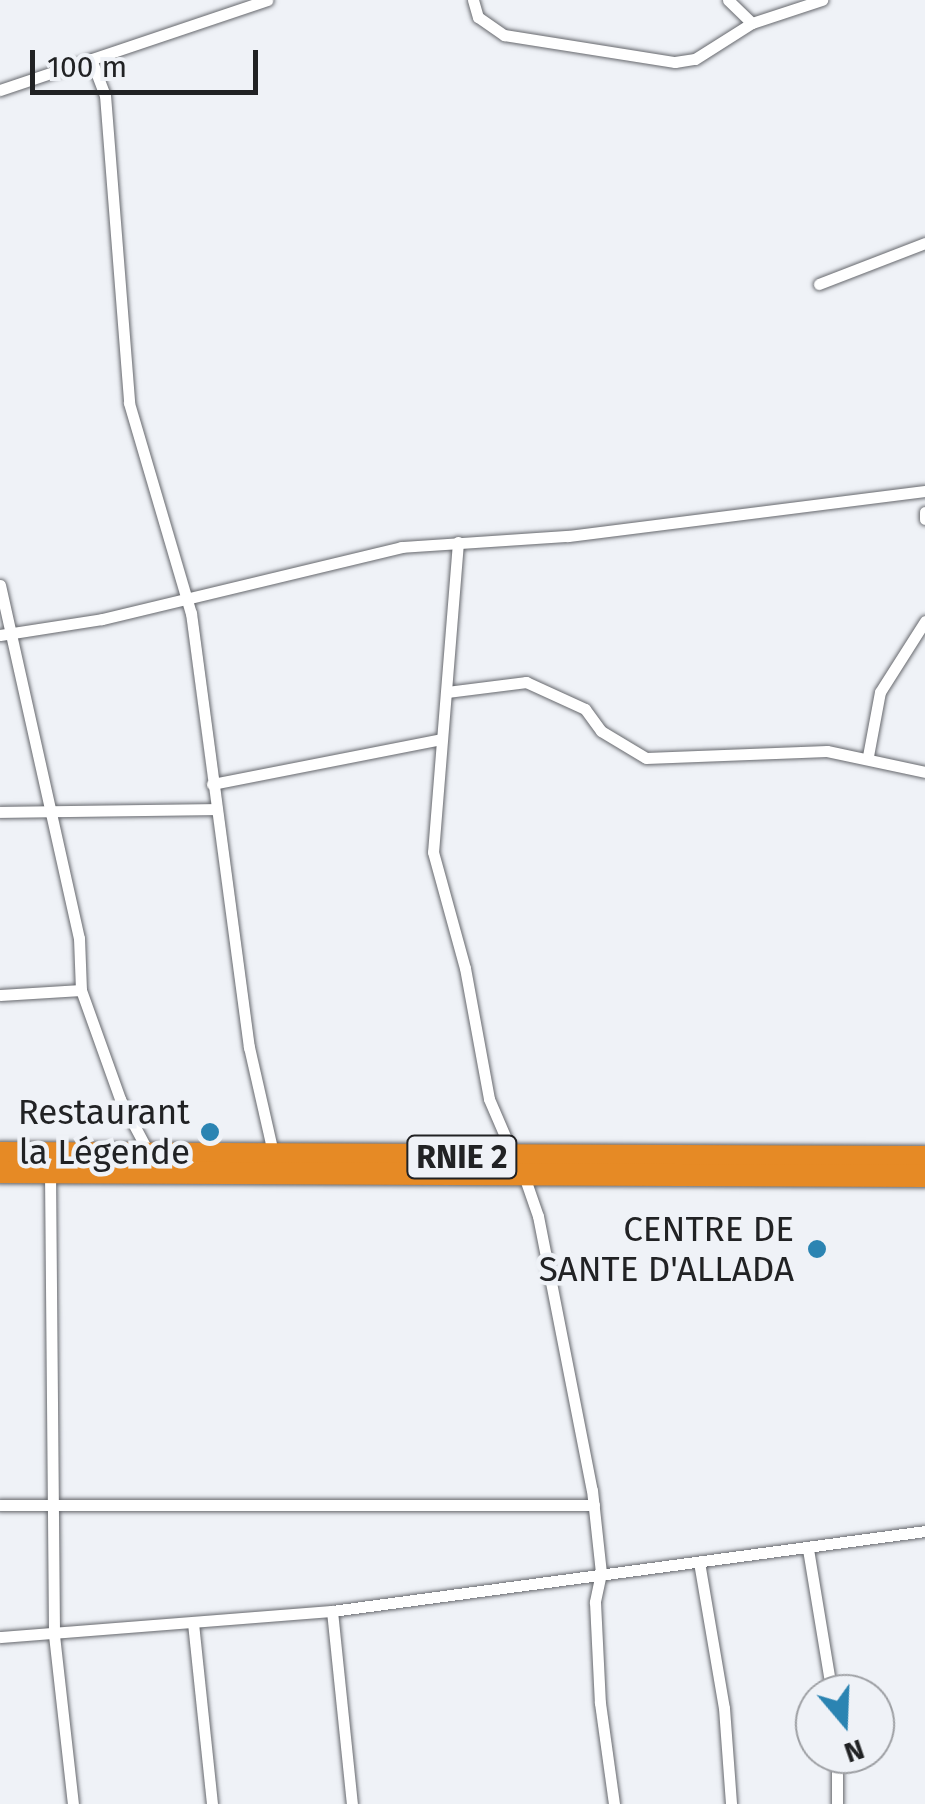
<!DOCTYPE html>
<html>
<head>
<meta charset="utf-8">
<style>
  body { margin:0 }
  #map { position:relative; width:925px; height:1804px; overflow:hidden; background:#eff2f7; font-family:"Fira Sans",sans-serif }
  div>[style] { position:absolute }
  .roads { filter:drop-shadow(0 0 2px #66686d) drop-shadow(0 0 2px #66686d) }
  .street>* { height:11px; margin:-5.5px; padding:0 5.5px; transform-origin:5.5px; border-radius:5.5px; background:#fff }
  .highway>* { height:22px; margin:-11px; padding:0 11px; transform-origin:11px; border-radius:11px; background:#e68a25 }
  .dots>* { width:28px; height:28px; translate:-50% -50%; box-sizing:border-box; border:5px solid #eff2f7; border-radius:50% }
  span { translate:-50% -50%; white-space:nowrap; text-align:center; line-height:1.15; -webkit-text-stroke:9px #eff2f7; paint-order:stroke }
  .shield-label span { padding:2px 8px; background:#eff2f7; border:2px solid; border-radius:8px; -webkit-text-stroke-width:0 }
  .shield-label { font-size:32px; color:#212224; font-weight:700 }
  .poi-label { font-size:35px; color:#212224 }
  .right { translate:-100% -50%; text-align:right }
  .north { position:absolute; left:795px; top:1674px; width:100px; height:100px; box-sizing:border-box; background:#eff2f7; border:2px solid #9d9fa3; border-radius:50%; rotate:161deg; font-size:28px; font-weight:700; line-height:40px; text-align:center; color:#212224 }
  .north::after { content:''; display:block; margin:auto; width:35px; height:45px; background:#2b84b2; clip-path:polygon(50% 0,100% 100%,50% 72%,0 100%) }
  .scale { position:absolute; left:30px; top:50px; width:228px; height:45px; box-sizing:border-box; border:5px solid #212224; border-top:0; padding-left:12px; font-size:30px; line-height:35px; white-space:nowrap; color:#212224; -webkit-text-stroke:8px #eff2f7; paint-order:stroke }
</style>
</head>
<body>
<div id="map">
  <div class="roads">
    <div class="street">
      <div style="left:473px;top:0;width:18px;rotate:74deg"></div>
      <div style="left:478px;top:17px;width:32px;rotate:35deg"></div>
      <div style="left:504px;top:35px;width:173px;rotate:9deg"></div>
      <div style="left:675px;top:62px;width:20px;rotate:-9deg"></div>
      <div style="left:695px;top:59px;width:67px;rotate:-32.3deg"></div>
      <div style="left:752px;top:23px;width:74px;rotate:-18.2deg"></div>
      <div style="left:728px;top:0;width:33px;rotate:44deg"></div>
      <div style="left:91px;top:59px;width:39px;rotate:69deg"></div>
      <div style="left:105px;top:95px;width:309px;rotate:85.5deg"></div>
      <div style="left:129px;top:403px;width:219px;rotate:73.6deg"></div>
      <div style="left:191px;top:613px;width:438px;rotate:82.4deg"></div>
      <div style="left:249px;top:1047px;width:109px;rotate:77.2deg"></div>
      <div style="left:0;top:90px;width:282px;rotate:-18.6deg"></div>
      <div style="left:819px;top:284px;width:114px;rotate:-21.1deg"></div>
      <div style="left:925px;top:512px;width:7px;rotate:90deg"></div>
      <div style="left:458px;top:542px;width:311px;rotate:94.6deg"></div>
      <div style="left:433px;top:852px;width:120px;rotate:74.6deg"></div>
      <div style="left:465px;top:968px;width:133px;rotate:79.6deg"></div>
      <div style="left:489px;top:1099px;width:63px;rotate:66.7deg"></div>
      <div style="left:0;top:585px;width:362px;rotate:77.4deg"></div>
      <div style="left:79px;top:938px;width:52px;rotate:87.8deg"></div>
      <div style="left:81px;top:990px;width:81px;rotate:176.5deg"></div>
      <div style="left:0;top:635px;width:103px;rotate:-8.9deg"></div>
      <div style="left:102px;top:619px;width:308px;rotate:-13.5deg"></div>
      <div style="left:401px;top:547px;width:167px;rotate:-3.8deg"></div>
      <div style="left:568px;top:536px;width:360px;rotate:-7.2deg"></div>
      <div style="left:447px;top:692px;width:80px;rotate:-7.2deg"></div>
      <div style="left:526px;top:682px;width:65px;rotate:24.6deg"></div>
      <div style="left:585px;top:709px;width:27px;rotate:54deg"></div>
      <div style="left:601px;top:731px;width:52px;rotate:31deg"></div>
      <div style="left:646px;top:758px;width:181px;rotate:-2.2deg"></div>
      <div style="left:827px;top:751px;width:100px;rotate:12.1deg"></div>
      <div style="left:868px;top:756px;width:65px;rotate:-79.4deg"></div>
      <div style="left:880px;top:692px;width:84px;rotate:-57.6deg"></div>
      <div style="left:212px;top:784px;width:233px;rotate:-11.1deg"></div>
      <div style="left:0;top:812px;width:215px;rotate:-0.8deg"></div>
      <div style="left:81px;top:990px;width:116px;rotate:70.3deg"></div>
      <div style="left:120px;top:1099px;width:61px;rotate:61.8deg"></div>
      <div style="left:50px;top:1172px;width:463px;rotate:89.5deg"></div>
      <div style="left:54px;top:1635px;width:170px;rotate:83.6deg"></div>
      <div style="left:523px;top:1173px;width:46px;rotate:70.8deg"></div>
      <div style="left:538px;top:1216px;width:279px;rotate:78.9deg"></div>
      <div style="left:592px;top:1490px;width:83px;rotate:83.8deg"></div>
      <div style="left:601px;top:1573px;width:30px;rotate:102deg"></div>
      <div style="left:595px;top:1602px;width:101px;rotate:87.2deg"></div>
      <div style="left:600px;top:1703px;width:102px;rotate:82.1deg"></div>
      <div style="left:0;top:1505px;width:594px"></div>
      <div style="left:808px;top:1549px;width:147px;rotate:80.6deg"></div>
      <div style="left:699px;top:1562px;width:148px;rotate:80.3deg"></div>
      <div style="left:724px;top:1708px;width:96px;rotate:85.8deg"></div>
      <div style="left:332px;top:1611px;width:194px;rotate:84.1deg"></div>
      <div style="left:193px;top:1623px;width:182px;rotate:84deg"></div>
      <div style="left:0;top:1637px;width:333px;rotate:-4.5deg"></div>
      <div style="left:332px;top:1611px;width:598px;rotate:-7.68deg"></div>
      <div style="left:837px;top:1754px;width:50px;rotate:90deg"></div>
    </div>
    <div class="highway">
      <div style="left:0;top:1153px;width:925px;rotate:0.25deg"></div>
      <div style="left:0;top:1172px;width:925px;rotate:0.25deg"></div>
    </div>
  </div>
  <div class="dots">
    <div style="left:210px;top:1132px;background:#2b84b2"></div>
    <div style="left:817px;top:1249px;background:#2b84b2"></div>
  </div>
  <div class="shield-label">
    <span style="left:462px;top:1157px">RNIE 2</span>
  </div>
  <div class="poi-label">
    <span class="right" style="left:190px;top:1132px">Restaurant<br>la Légende</span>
    <span class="right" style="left:794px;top:1249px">CENTRE DE<br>SANTE D'ALLADA</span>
  </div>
  <div class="north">N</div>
  <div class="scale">100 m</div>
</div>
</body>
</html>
